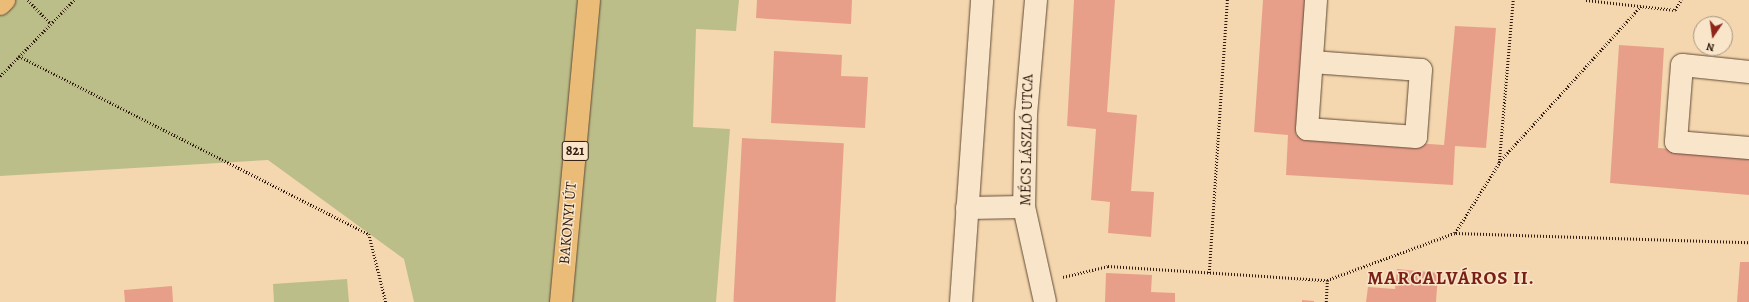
<!DOCTYPE html>
<html>
<head>
<meta charset="utf-8">
<style>
  body { margin:0 }
  #map { position:relative; width:1749px; height:302px; overflow:hidden; background:#f4d7ae; font-family:Alegreya,serif }
  div>[style] { position:absolute }
  .green>* { inset:0; background:#bcbe89 }
  .building>* { inset:0; background:#e89f8a; transform-origin:0 0 }
  .path>* { height:2.5px; margin-top:-1.25px; transform-origin:0; background:repeating-linear-gradient(90deg,#321c0f 0 1px,transparent 0 3px) }
  .roads { filter:drop-shadow(0 0 1px #624b37) drop-shadow(0 0 1px #624b37) }
  .minor>* { height:22px; margin:-11px; padding:0 11px; transform-origin:11px; border-radius:11px; background:#f8e5ca }
  .major>* { height:22px; margin:-11px; padding:0 11px; transform-origin:11px; border-radius:11px; background:#eabc77 }
  span { translate:-50% -50%; white-space:nowrap; text-align:center; line-height:1.15; -webkit-text-stroke:3px #f8e5ca; paint-order:stroke }
  .shield-label span { padding:1px 3px; background:#f8e5ca; border:1px solid; border-radius:3px; -webkit-text-stroke-width:0 }
  .shield-label { font-size:14px; color:#321c0f; font-weight:700 }
  .street-label { font-size:15px; color:#321c0f }
  .district-label { font-size:19px; color:#7a1f14; font-weight:700; letter-spacing:1px }
  .north { position:absolute; left:1693px; top:16px; width:40px; height:40px; box-sizing:border-box; background:#f8e5ca; border:1px solid #a9957f; border-radius:50%; rotate:193deg; font-size:11px; font-weight:700; line-height:16px; text-align:center; color:#321c0f }
  .north::after { content:''; display:block; margin:auto; width:14px; height:18px; background:#8f2418; clip-path:polygon(50% 0,100% 100%,50% 72%,0 100%) }
</style>
</head>
<body>
<div id="map">
  <div class="green">
    <div style="clip-path:polygon(0 0,739px 0,736px 31px,696px 29px,693px 127px,730px 129px,716px 302px,414px 302px,404px 259px,268px 160px,0 176px)"></div>
    <div style="clip-path:polygon(347px 279px,349px 302px,274px 302px,273px 284px)"></div>
  </div>
  <div class="building">
    <div style="clip-path:polygon(757px 0,852px 0,851px 24px,756px 18px)"></div>
    <div style="clip-path:polygon(1074px 0,1115px 0,1107px 112px,1137px 115px,1131px 191px,1154px 192px,1151px 237px,1108px 233px,1110px 202px,1091px 200px,1096px 129px,1067px 126px)"></div>
    <div style="clip-path:polygon(1263px 0,1306px 0,1296px 135px,1444px 145px,1455px 26px,1496px 28px,1486px 148px,1455px 146px,1453px 185px,1286px 175px,1288px 135px,1254px 132px)"></div>
    <div style="clip-path:polygon(1619px 45px,1664px 48px,1658px 148px,1749px 155px,1749px 195px,1610px 183px)"></div>
    <div style="clip-path:polygon(774px 51px,842px 55px,841px 76px,868px 77px,865px 128px,771px 123px)"></div>
    <div style="left:742px;top:138px;width:102px;height:164px;rotate:3deg"></div>
    <div style="clip-path:polygon(1740px 262px,1749px 262px,1749px 302px,1737px 302px)"></div>
    <div style="clip-path:polygon(1397px 269px,1438px 273px,1436px 302px,1366px 302px,1368px 287px,1395px 289px)"></div>
    <div style="clip-path:polygon(1106px 273px,1152px 275px,1151px 292px,1175px 293px,1175px 302px,1105px 302px)"></div>
    <div style="clip-path:polygon(172px 286px,173px 302px,125px 302px,124px 290px)"></div>
    <div style="clip-path:polygon(1302px 300px,1314px 301px,1314px 302px,1302px 302px)"></div>
  </div>
  <div class="path">
    <div style="left:28px;top:0;width:32px;rotate:46deg"></div>
    <div style="left:1586px;top:0;width:90px;rotate:6.4deg"></div>
    <div style="left:1675px;top:10px;width:12px;rotate:-59deg"></div>
    <div style="left:19px;top:56px;width:393px;rotate:27deg"></div>
    <div style="left:369px;top:234px;width:70px;rotate:76deg"></div>
    <div style="left:0;top:76px;width:106px;rotate:-45.8deg"></div>
    <div style="left:1499px;top:162px;width:211px;rotate:-47.7deg"></div>
    <div style="left:1456px;top:233px;width:293px;rotate:1.8deg"></div>
    <div style="left:1209px;top:273px;width:274px;rotate:-86.2deg"></div>
    <div style="left:1063px;top:277px;width:46px;rotate:-13.7deg"></div>
    <div style="left:1108px;top:266px;width:219px;rotate:3.7deg"></div>
    <div style="left:1326px;top:302px;width:22px;rotate:-87deg"></div>
    <div style="left:1327px;top:280px;width:136px;rotate:-20.2deg"></div>
    <div style="left:1455px;top:233px;width:83px;rotate:-57.8deg"></div>
    <div style="left:1499px;top:163px;width:164px;rotate:-85.1deg"></div>
  </div>
  <div class="roads">
    <div class="minor">
      <div style="left:1036px;top:0;width:114px;rotate:95deg"></div>
      <div style="left:1026px;top:114px;width:93px;rotate:91.2deg"></div>
      <div style="left:1024px;top:207px;width:97px;rotate:77.5deg"></div>
      <div style="left:1312px;top:62px;width:109px;rotate:4.2deg"></div>
      <div style="left:1421px;top:70px;width:67px;rotate:94.3deg"></div>
      <div style="left:1416px;top:137px;width:109px;rotate:-175.8deg"></div>
      <div style="left:1307px;top:129px;width:129px;rotate:-86deg"></div>
      <div style="left:1749px;top:72px;width:67px;rotate:-174deg"></div>
      <div style="left:1682px;top:65px;width:77px;rotate:94.5deg"></div>
      <div style="left:1676px;top:142px;width:73px;rotate:4.7deg"></div>
      <div style="left:967px;top:208px;width:57px;rotate:-1deg"></div>
      <div style="left:961px;top:302px;width:303px;rotate:-86deg"></div>
    </div>
    <div class="major">
      <div style="left:0;top:4px;width:6px;rotate:-45deg"></div>
      <div style="left:561px;top:302px;width:303px;rotate:-84.7deg"></div>
    </div>
  </div>
  <div class="shield-label">
    <span style="left:575px;top:151px">821</span>
  </div>
  <div class="street-label">
    <span style="left:1027px;top:140px;rotate:-89deg">MÉCS LÁSZLÓ UTCA</span>
    <span style="left:568px;top:223px;rotate:-85deg">BAKONYI ÚT</span>
  </div>
  <div class="district-label">
    <span style="left:1451px;top:279px">MARCALVÁROS II.</span>
  </div>
  <div class="north">N</div>
</div>
</body>
</html>
